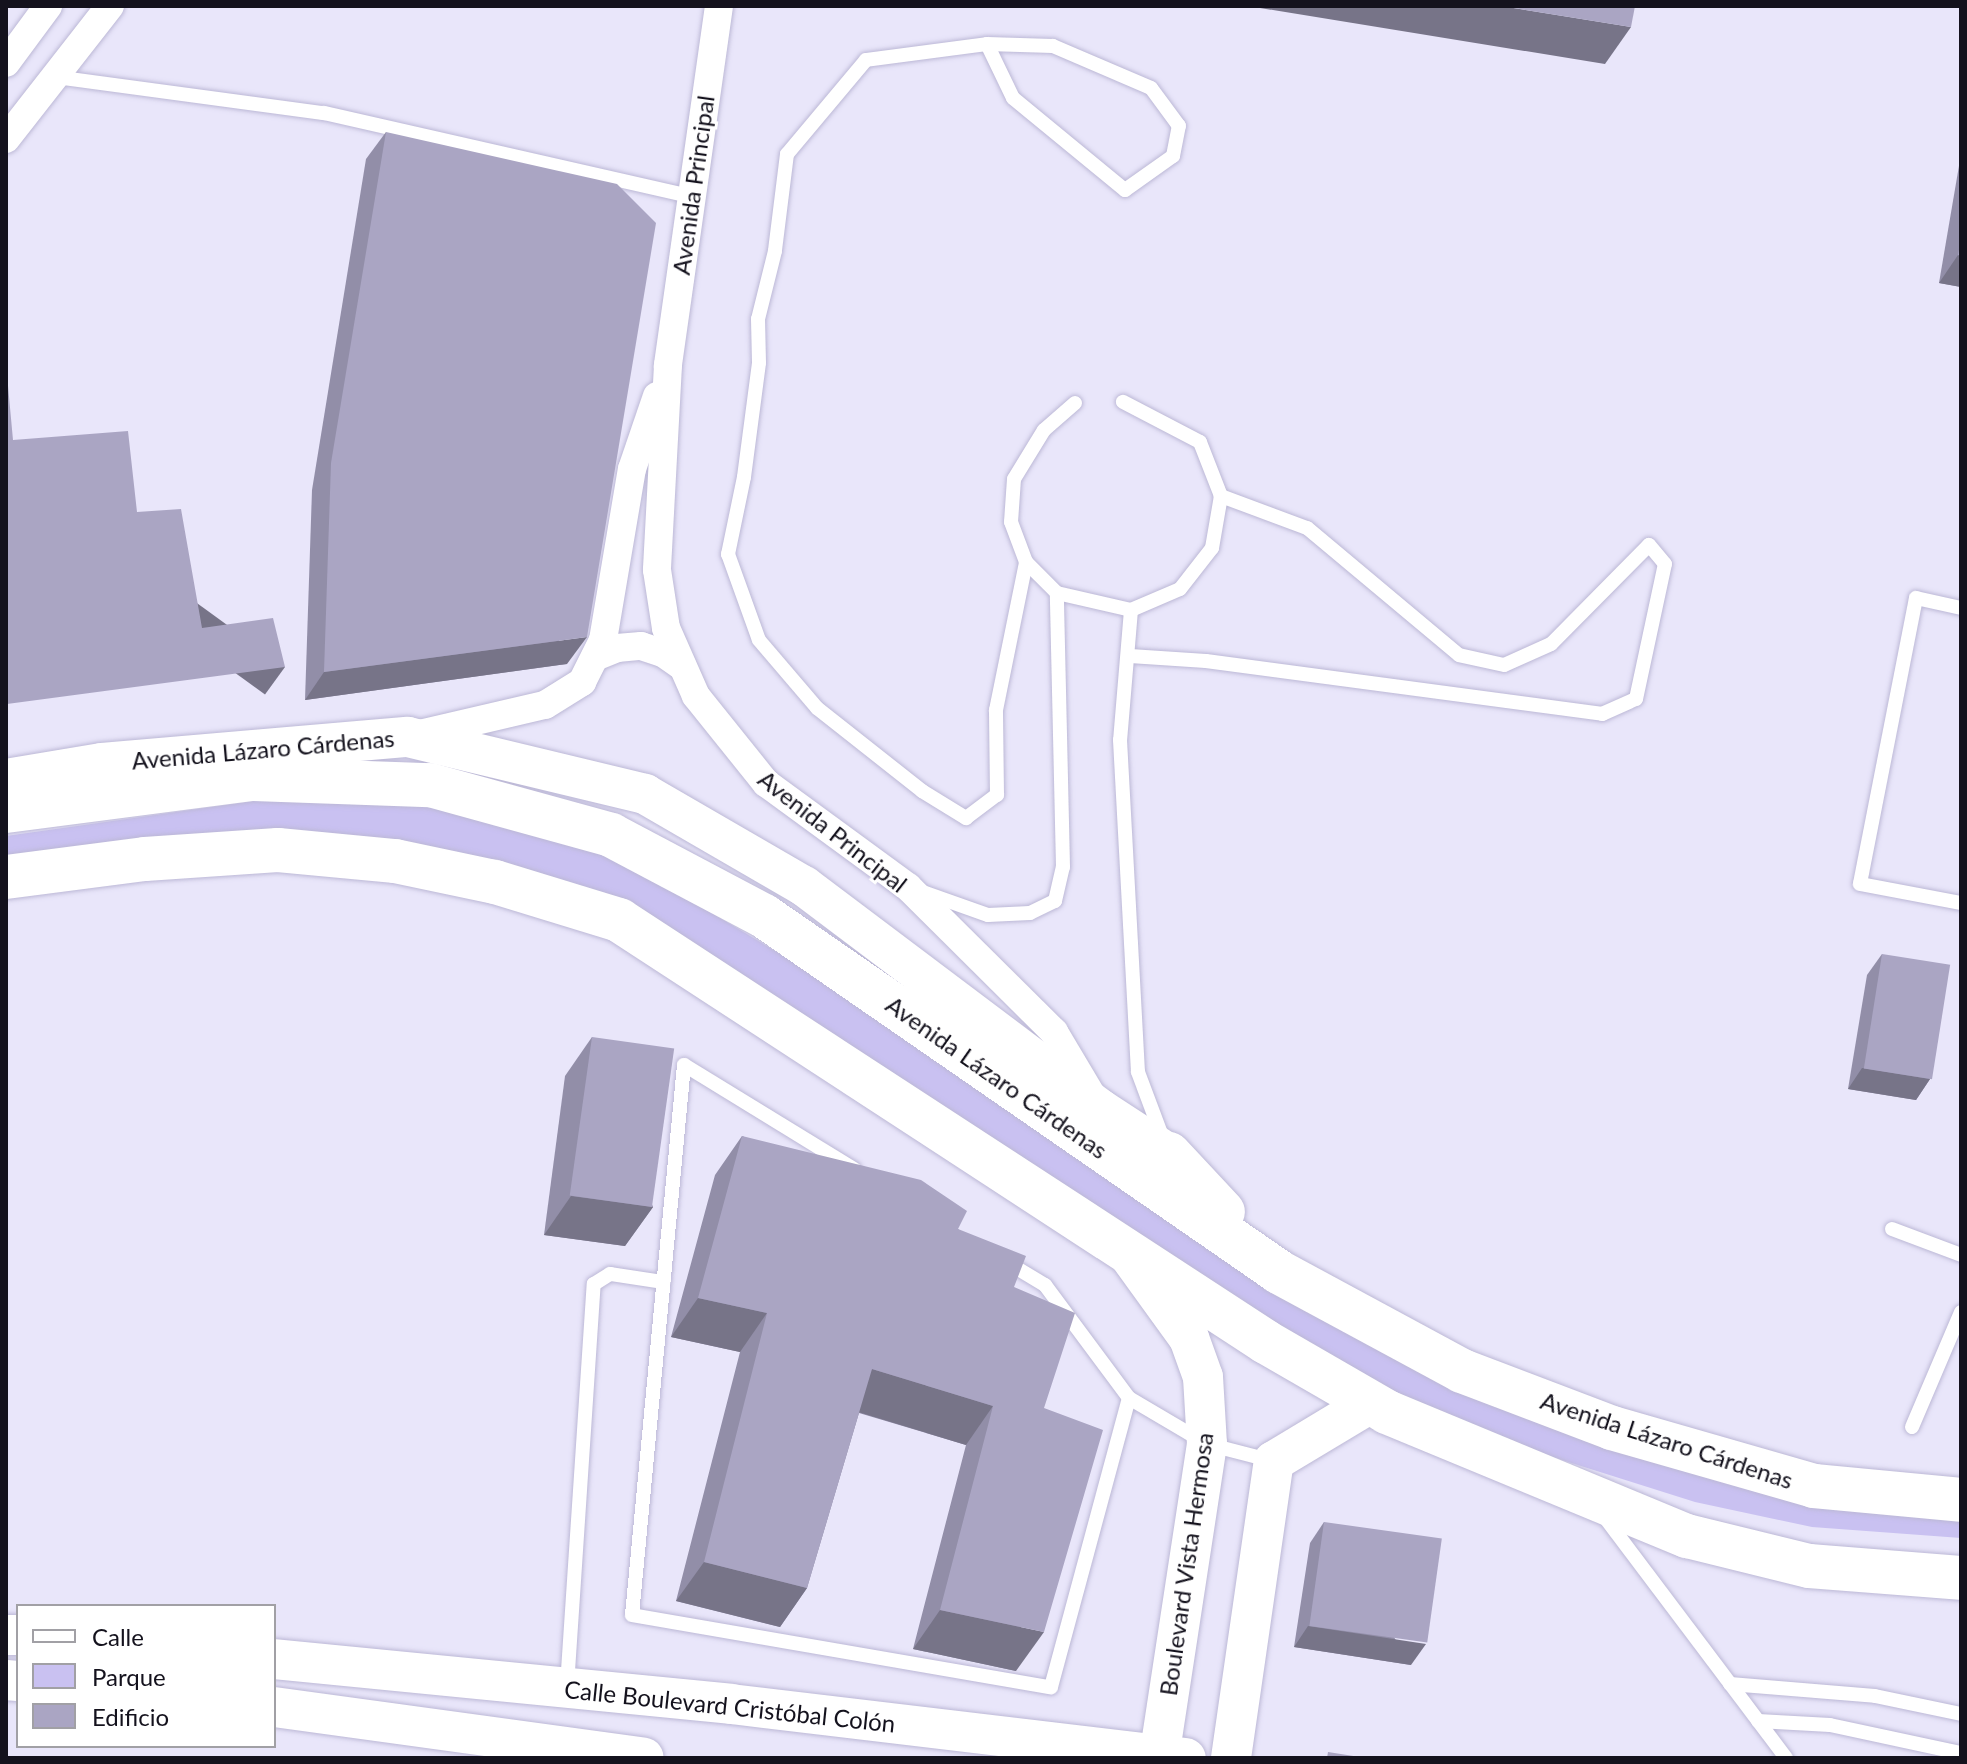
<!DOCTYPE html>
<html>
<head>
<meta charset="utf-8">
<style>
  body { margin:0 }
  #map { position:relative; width:1967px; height:1764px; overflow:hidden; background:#e9e6fa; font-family:Lato,sans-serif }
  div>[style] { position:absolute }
  .green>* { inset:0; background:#c9c1f1 }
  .roads { filter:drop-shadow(0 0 2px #bcb8d6) drop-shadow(0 0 2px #bcb8d6) }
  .lane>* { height:14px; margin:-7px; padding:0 7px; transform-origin:7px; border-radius:7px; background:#fff }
  .street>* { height:28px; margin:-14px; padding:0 14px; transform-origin:14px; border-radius:14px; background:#fff }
  .secondary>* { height:40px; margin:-20px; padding:0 20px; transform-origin:20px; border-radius:20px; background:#fff }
  .highway>* { height:44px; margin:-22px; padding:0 22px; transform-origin:22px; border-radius:22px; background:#fff }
  .wall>* { inset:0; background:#928ea8 }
  .shaded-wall>* { inset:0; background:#777488; transform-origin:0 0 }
  .building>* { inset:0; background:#aaa5c3; transform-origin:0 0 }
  span { translate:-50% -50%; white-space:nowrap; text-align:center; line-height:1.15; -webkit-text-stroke:6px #fff; paint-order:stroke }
  .street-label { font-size:24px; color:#14121d }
  .frame { position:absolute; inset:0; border:8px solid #14121d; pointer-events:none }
  .legend { position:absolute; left:16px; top:1604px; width:260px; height:144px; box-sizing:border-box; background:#fff; border:2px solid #a1a0a5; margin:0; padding:10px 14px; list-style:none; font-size:24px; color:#14121d }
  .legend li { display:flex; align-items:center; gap:16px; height:40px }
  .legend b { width:40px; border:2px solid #a1a0a5 }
</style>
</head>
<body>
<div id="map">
  <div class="green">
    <div style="clip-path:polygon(427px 798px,608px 851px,847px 994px,1455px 1378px,1961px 1510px,1961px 1538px,1812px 1527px,1695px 1502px,1391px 1406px,797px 1019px,415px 850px,6px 873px,6px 836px,262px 800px)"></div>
  </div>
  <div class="roads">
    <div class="lane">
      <div style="left:987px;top:44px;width:60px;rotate:64.3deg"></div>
      <div style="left:1013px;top:98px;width:145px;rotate:39.4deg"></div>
      <div style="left:1125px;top:190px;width:59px;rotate:-35.3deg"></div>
      <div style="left:1173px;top:156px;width:31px;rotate:-79deg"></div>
      <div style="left:1179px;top:126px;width:47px;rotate:-126.4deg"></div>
      <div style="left:1151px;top:88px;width:107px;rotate:-156.8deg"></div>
      <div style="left:1053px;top:46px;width:66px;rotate:-178.3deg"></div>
      <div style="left:987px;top:44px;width:122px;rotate:172.5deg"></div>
      <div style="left:866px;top:60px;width:123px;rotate:130deg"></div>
      <div style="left:787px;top:154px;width:98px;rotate:97.1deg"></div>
      <div style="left:775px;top:251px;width:70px;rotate:104deg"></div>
      <div style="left:758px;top:319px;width:44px;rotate:88.7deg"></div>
      <div style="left:759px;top:363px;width:115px;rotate:97.5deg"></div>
      <div style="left:744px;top:477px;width:79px;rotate:101.7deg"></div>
      <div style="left:728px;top:554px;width:91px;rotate:70.2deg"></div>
      <div style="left:759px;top:640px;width:89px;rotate:49.5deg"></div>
      <div style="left:817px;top:708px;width:134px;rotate:38.3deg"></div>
      <div style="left:922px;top:791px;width:52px;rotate:31.5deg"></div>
      <div style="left:966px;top:818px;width:39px;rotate:-37deg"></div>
      <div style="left:997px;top:795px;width:85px;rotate:-90.7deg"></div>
      <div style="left:996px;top:710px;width:151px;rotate:-78.5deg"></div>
      <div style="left:56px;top:77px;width:270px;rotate:7.7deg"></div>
      <div style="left:324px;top:113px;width:375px;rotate:12.8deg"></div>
      <div style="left:1075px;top:403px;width:41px;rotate:138.9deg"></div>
      <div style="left:1044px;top:430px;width:57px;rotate:121.5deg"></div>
      <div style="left:1014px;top:479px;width:43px;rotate:94deg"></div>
      <div style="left:1011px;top:522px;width:43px;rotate:69.4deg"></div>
      <div style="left:1026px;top:562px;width:44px;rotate:45deg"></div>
      <div style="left:1057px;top:593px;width:76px;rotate:12.9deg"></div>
      <div style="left:1131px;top:610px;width:53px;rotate:-23.2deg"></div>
      <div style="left:1180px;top:589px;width:52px;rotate:-52deg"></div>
      <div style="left:1212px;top:548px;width:53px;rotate:-80.2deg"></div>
      <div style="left:1221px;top:496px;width:58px;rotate:-111.3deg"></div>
      <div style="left:1200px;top:442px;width:87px;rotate:-152.5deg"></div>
      <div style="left:1961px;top:608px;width:46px;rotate:-167.5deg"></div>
      <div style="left:1916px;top:598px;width:291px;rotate:101.1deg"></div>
      <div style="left:1860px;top:884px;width:103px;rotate:10.7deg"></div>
      <div style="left:1131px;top:610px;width:130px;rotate:94.8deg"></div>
      <div style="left:1120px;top:740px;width:332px;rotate:86.9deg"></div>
      <div style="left:1138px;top:1072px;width:72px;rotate:69.5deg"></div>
      <div style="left:1130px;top:656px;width:76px;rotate:3.8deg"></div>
      <div style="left:1206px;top:661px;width:400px;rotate:7.6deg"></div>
      <div style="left:1602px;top:714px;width:37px;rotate:-24deg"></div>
      <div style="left:1636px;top:699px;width:138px;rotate:-77.9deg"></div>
      <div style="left:1665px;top:564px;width:25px;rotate:-130deg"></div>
      <div style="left:1649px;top:545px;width:139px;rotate:134.7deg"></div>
      <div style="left:1551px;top:644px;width:51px;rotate:155.9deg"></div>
      <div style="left:1504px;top:665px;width:46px;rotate:-167.5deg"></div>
      <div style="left:1459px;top:655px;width:198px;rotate:-140.1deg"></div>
      <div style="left:1307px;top:528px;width:92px;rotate:-159.6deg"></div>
      <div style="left:923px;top:892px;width:69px;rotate:19.5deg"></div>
      <div style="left:988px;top:915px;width:42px;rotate:-2.7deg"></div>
      <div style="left:1030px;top:913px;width:28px;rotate:-26deg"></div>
      <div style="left:1055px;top:901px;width:35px;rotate:-77deg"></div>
      <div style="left:1063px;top:867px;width:274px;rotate:-91.3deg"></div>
      <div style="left:854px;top:1169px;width:199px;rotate:-148.5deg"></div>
      <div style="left:684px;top:1065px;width:552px;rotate:95.4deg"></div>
      <div style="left:632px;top:1615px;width:425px;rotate:9.8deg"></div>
      <div style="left:1051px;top:1687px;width:299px;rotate:-74.9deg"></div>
      <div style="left:1892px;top:1229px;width:74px;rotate:20.6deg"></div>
      <div style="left:1005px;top:1261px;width:47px;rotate:31deg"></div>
      <div style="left:1045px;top:1285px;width:141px;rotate:53.4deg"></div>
      <div style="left:1129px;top:1398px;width:91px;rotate:30.5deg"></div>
      <div style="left:1207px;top:1444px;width:68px;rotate:14.4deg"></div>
      <div style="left:1912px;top:1427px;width:125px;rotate:-66.9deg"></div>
      <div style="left:1603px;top:1515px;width:304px;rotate:53deg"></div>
      <div style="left:1730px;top:1684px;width:145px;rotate:4.7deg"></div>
      <div style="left:1875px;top:1696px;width:88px;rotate:11.8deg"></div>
      <div style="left:567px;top:1686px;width:403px;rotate:-86.2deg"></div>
      <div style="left:594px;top:1284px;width:19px;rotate:-32deg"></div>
      <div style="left:610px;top:1274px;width:54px;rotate:8.6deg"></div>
      <div style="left:1758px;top:1721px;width:72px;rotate:3.2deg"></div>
      <div style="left:1830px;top:1725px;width:134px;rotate:12.1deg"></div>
    </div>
    <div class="street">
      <div style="left:719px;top:6px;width:363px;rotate:98.1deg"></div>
      <div style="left:668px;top:365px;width:205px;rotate:93.1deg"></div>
      <div style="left:657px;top:570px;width:59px;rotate:81.2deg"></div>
      <div style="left:666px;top:628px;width:74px;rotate:66.2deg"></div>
      <div style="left:696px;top:696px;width:112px;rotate:51.2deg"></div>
      <div style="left:766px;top:783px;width:176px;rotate:36.2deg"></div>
      <div style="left:908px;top:887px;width:206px;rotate:44.8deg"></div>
      <div style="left:1054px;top:1032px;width:72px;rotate:59.2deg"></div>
      <div style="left:6px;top:63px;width:71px;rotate:-53.6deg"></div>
      <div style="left:6px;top:139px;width:169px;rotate:-52deg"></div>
      <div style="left:595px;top:657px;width:24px;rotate:-22deg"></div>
      <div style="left:617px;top:648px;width:24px;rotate:-5deg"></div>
      <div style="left:641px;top:646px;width:23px;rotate:18deg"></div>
      <div style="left:663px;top:653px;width:24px;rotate:35deg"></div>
      <div style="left:420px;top:734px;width:128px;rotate:-13.1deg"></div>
      <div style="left:545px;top:705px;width:44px;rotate:-31.9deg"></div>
      <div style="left:582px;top:682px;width:47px;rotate:-63.4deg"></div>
      <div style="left:603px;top:640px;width:173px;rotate:-80.4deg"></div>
      <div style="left:632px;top:469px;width:77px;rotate:-71.1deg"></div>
    </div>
    <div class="secondary">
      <div style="left:6px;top:779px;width:97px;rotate:-9.5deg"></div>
      <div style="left:102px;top:763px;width:307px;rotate:-4.9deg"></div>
      <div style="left:408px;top:737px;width:244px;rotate:13.5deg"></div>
      <div style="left:645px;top:794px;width:184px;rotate:30.1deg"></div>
      <div style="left:804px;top:886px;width:371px;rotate:37deg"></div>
      <div style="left:1100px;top:1109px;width:82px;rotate:33.1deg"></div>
      <div style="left:1131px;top:1258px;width:99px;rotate:54.1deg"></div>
      <div style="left:1189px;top:1338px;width:41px;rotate:70.3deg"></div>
      <div style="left:1203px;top:1377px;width:67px;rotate:86.6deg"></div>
      <div style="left:1207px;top:1444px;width:318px;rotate:98.7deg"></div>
      <div style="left:6px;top:1635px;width:12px"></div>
      <div style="left:274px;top:1659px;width:459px;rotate:5.6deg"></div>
      <div style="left:731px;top:1704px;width:458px;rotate:6.8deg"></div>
      <div style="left:6px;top:1680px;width:12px;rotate:5deg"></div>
      <div style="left:274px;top:1707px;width:373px;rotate:7.8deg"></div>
      <div style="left:1231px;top:1758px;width:300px;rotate:-81.8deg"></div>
      <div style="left:1274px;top:1461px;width:114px;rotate:-31deg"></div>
    </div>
    <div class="highway">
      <div style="left:6px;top:811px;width:250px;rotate:-7.4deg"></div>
      <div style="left:254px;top:779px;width:176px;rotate:2deg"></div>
      <div style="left:430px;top:785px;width:188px;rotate:15.4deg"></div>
      <div style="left:611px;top:835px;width:173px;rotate:27.9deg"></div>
      <div style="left:764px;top:916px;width:626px;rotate:34.65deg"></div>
      <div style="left:1279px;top:1272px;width:208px;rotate:28.4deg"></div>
      <div style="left:1462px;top:1371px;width:160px;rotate:20.8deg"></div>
      <div style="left:1612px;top:1428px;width:210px;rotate:16deg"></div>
      <div style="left:1814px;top:1486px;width:148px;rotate:5.4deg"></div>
      <div style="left:6px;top:877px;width:140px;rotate:-7.4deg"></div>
      <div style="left:145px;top:859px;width:133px;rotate:-3.9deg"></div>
      <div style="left:278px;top:850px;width:118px;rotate:5.4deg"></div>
      <div style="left:395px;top:861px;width:102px;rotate:11.9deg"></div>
      <div style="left:495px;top:882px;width:130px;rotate:17deg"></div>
      <div style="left:619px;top:920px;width:772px;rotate:33.11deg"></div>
      <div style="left:1266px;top:1342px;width:140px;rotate:30deg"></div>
      <div style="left:1387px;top:1412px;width:325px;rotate:22.5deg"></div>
      <div style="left:1687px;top:1536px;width:126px;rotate:13.8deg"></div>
      <div style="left:1809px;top:1566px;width:152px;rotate:4.5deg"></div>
      <div style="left:1169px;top:1154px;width:79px;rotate:47deg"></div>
    </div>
  </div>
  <div class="wall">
    <div style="clip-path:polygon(386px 132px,567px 664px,305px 700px,312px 490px,366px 159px)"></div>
    <div style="clip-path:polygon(1961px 154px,1961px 287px,1939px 283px)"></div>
    <div style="clip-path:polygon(1882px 954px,1930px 1079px,1916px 1100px,1848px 1089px,1867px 975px)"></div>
    <div style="clip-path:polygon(592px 1037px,653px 1207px,625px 1246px,544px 1235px,565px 1076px)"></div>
    <div style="clip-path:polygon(742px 1136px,958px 1229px,1014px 1287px,1044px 1408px,1016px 1671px,913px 1649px,966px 1445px,859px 1413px,807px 1588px,780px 1627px,676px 1601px,740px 1352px,671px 1337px,715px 1175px)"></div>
    <div style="clip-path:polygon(1324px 1522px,1411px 1665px,1294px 1647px,1310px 1543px)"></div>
  </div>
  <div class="shaded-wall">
    <div style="clip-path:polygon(1248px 6px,1501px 6px,1631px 27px,1605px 64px)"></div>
    <div style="clip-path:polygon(1958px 255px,1961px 256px,1961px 287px,1939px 283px)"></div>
    <div style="clip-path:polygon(587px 637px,567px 664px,305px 700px,324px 672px)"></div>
    <div style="left:285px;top:667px;width:34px;height:280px;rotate:126deg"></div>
    <div style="clip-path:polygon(1862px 1068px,1930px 1079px,1916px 1100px,1848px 1089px)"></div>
    <div style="clip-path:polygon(571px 1196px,653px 1207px,625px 1246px,544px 1235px)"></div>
    <div style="clip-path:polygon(698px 1298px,767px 1313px,740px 1352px,671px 1337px)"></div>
    <div style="clip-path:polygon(872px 1369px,993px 1406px,966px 1445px,845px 1408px)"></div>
    <div style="clip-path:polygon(704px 1562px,807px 1588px,780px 1627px,676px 1601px)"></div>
    <div style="clip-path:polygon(940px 1610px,1044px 1632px,1016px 1671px,913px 1649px)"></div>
    <div style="clip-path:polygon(1308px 1626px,1426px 1644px,1411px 1665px,1294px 1647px)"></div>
  </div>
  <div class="building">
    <div style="clip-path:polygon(1501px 6px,1635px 6px,1631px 27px)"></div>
    <div style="clip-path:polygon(386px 132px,617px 184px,656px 223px,587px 637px,324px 672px,331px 463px)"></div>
    <div style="clip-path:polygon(1961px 239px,1961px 256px,1958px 255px)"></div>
    <div style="clip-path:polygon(6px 364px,13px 440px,128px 431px,137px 512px,181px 509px,202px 628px,273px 618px,285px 667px,7px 704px)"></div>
    <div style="left:1882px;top:954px;width:69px;height:116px;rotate:9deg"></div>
    <div style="left:592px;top:1037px;width:83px;height:160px;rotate:8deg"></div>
    <div style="clip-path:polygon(742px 1136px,921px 1180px,967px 1211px,958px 1229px,1026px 1256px,1014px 1287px,1075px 1313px,1044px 1408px,1103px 1430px,1044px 1632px,940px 1610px,993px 1406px,872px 1369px,807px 1588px,704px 1562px,767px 1313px,698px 1298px)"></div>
    <div style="left:1324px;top:1522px;width:119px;height:105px;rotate:8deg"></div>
    <div style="clip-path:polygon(1328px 1752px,1366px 1758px,1327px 1758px)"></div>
  </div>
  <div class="street-label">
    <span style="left:693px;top:185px;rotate:-82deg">Avenida Principal</span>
    <span style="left:263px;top:749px;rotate:-5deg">Avenida Lázaro Cárdenas</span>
    <span style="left:833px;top:831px;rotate:38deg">Avenida Principal</span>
    <span style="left:997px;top:1077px;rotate:35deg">Avenida Lázaro Cárdenas</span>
    <span style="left:1667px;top:1440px;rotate:18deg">Avenida Lázaro Cárdenas</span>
    <span style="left:1186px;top:1564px;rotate:-82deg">Boulevard Vista Hermosa</span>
    <span style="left:730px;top:1706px;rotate:6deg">Calle Boulevard Cristóbal Colón</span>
  </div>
  <div class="frame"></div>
  <ul class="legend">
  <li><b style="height:10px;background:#fff"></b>Calle</li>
  <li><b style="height:22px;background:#c9c1f1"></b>Parque</li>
  <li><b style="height:22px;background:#aaa5c3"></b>Edificio</li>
  </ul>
</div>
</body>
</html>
